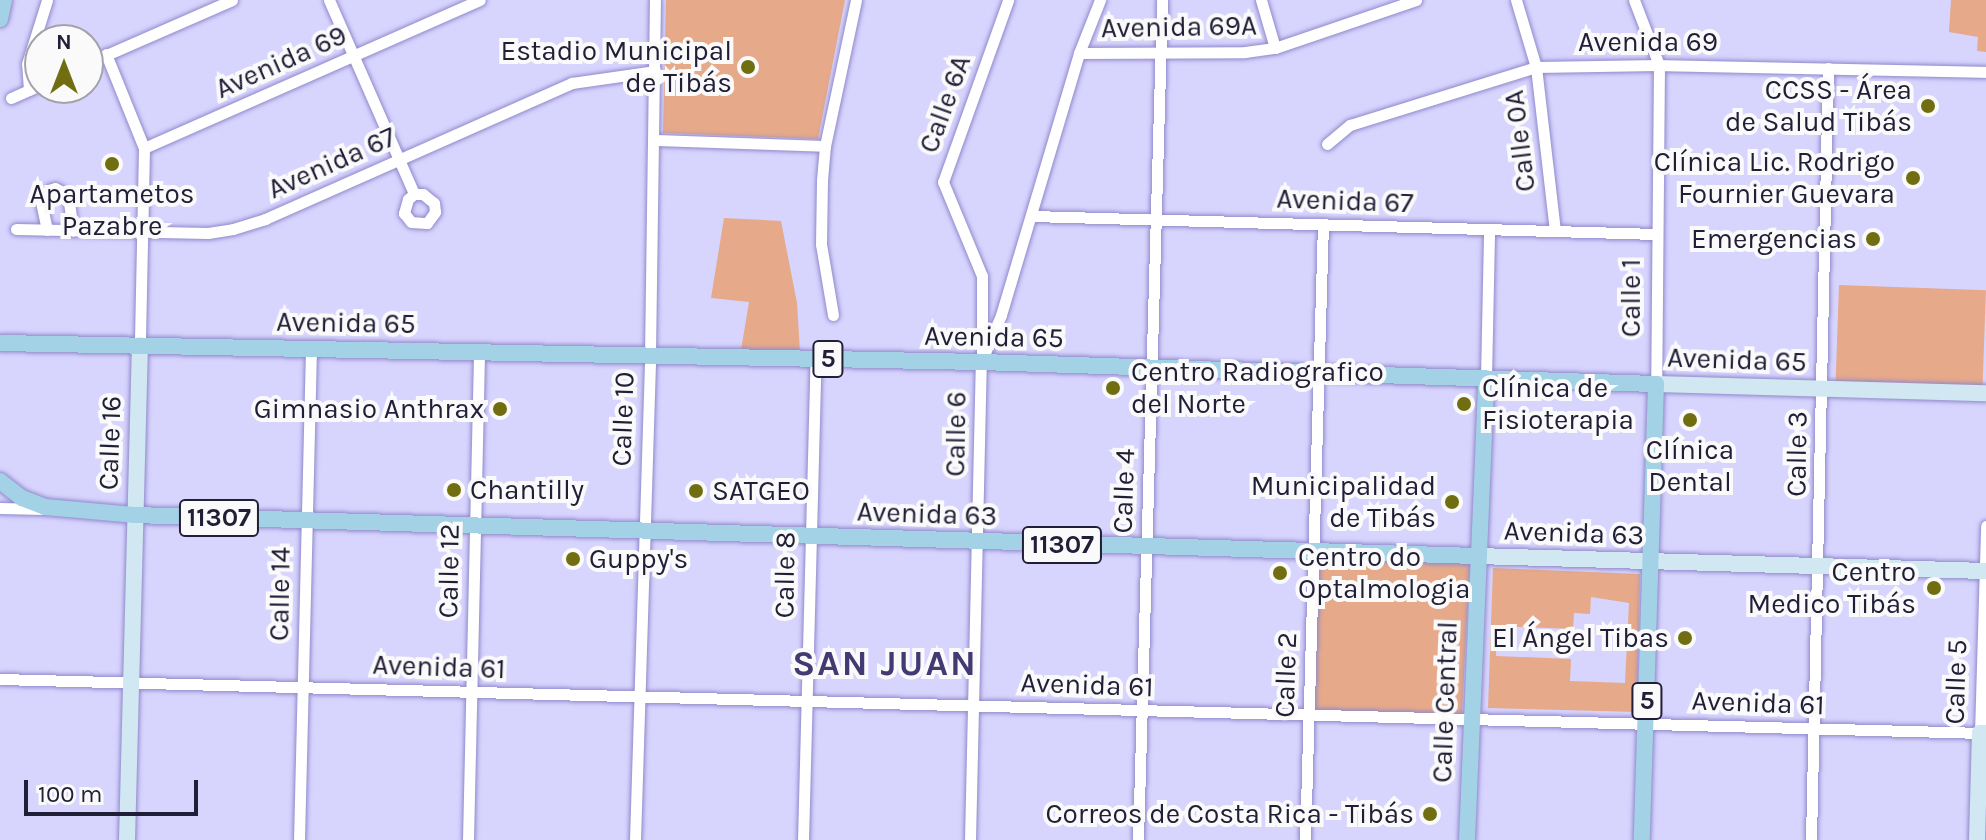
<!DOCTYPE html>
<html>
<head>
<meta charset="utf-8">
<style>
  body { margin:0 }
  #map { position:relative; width:1986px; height:840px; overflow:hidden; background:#d7d4fe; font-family:Karla,sans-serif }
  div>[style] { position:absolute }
  .green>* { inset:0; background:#e6a98a; transform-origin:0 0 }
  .roads { filter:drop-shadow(0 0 2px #9089cb) drop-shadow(0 0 2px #9089cb) }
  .street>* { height:11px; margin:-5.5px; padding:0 5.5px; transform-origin:5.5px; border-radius:5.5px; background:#fff }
  .secondary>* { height:16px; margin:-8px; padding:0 8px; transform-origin:8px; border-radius:8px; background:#d1e8f2 }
  .primary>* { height:16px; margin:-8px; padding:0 8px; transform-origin:8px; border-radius:8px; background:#a3d1e5 }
  .dots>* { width:22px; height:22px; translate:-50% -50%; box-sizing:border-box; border:4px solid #fafafa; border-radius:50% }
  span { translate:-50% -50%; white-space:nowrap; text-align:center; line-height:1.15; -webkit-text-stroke:8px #fafafa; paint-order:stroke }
  .shield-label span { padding:2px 6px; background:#fafafa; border:2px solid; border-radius:6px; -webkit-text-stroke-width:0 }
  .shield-label { font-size:26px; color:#211e37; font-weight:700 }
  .street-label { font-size:28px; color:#211e37 }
  .poi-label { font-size:28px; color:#211e37 }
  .right { translate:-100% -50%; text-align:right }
  .left { translate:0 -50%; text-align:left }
  .district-label { font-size:36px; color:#433973; font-weight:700; letter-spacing:2px }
  .north { position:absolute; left:24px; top:24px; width:80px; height:80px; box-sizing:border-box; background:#fafafa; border:2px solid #a3a2ac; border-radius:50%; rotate:0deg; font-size:22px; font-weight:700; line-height:32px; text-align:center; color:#211e37 }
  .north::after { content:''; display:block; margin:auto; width:28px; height:36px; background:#706e10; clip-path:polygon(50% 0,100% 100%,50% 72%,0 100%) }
  .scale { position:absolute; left:24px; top:780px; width:174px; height:36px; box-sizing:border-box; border:4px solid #211e37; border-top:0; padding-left:10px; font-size:24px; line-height:28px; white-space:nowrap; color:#211e37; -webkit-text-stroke:6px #fafafa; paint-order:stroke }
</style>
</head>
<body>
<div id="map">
  <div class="green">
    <div style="clip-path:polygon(666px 0,845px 0,818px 139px,663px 133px)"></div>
    <div style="clip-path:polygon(1951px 0,1986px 0,1986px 52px,1977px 51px,1978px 37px,1949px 32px)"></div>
    <div style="clip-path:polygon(724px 218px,781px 221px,797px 303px,800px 352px,741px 350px,749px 302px,711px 298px)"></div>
    <div style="left:1839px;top:285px;width:147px;height:97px;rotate:2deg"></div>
    <div style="left:1319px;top:556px;width:151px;height:159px;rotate:3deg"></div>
    <div style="clip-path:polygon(evenodd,1493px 568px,1640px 574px,1637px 712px,1488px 708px,1493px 568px,1591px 597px,1629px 603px,1625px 683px,1570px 681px,1571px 659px,1496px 656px,1497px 626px,1573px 629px,1574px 613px,1590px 614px,1591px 597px)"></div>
  </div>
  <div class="roads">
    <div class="street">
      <div style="left:329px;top:0;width:212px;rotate:66.3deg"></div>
      <div style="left:414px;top:194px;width:8px;rotate:140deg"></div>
      <div style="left:408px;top:199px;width:15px;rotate:106deg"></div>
      <div style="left:404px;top:213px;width:11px;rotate:52deg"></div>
      <div style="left:411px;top:222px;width:16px;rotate:4deg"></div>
      <div style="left:427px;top:223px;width:14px;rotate:-54deg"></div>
      <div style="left:435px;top:212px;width:9px;rotate:-96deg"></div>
      <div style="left:434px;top:203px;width:14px;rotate:-141deg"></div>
      <div style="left:423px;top:194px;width:9px;rotate:180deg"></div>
      <div style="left:1261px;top:0;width:50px;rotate:73.7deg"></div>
      <div style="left:1516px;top:0;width:70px;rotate:73.4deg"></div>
      <div style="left:1536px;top:67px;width:165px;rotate:83.4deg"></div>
      <div style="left:1634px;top:0;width:70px;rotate:69deg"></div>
      <div style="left:1659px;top:65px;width:319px;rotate:90.5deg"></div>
      <div style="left:1079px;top:53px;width:166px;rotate:-0.3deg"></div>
      <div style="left:1245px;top:52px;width:30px;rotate:-8deg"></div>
      <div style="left:1275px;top:48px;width:149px;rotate:-18.8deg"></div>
      <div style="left:106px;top:54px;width:101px;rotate:68deg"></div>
      <div style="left:144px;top:148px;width:197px;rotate:91.2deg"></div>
      <div style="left:88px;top:63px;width:157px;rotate:-23.6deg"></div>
      <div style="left:29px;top:90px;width:26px;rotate:-94deg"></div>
      <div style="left:27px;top:64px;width:67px;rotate:-72.6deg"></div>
      <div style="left:11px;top:98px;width:32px;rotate:-24deg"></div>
      <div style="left:655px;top:140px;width:170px;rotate:2deg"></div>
      <div style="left:1327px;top:144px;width:30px;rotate:-40deg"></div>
      <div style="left:1350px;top:125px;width:195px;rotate:-17.3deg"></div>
      <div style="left:1536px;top:67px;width:123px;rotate:-0.9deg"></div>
      <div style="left:1659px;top:65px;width:327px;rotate:1.2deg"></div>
      <div style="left:144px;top:148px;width:367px;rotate:-23.8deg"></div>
      <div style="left:1032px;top:216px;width:625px;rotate:1.65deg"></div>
      <div style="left:16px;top:229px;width:192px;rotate:1.2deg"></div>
      <div style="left:208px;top:233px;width:25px;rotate:-9deg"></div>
      <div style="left:233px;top:229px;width:34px;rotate:-17deg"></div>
      <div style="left:265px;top:219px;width:336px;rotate:-23.9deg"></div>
      <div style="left:572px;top:83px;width:84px;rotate:-8.2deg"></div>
      <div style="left:47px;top:230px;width:30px;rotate:-102deg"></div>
      <div style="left:41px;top:201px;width:14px;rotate:-54deg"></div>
      <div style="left:49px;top:190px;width:6px;rotate:-18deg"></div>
      <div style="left:55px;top:188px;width:15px;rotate:28deg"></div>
      <div style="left:68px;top:195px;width:36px;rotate:82deg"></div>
      <div style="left:833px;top:315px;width:72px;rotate:-99.6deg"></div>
      <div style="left:821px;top:244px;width:64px;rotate:-89.1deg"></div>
      <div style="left:822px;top:180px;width:34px;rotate:-85deg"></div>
      <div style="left:825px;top:146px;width:149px;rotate:-78deg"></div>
      <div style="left:982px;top:352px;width:76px;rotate:-90deg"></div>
      <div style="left:982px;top:276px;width:102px;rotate:-112.5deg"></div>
      <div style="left:943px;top:182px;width:193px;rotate:-70.3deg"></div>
      <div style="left:1486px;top:378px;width:148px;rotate:-88.8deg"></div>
      <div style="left:0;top:508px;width:43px;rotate:1.3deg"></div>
      <div style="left:0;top:679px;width:1981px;rotate:1.56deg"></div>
      <div style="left:1980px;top:733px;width:207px;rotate:-88.3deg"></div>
      <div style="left:299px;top:840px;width:492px;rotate:-88.6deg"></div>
      <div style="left:468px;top:840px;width:488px;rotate:-88.7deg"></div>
      <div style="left:635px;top:840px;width:485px;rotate:-88.2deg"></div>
      <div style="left:650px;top:355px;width:355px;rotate:-89.2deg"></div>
      <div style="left:803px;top:840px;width:482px;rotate:-88.5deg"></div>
      <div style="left:970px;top:840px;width:478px;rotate:-88.7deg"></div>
      <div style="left:981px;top:362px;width:51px;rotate:-66.9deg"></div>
      <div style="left:1001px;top:315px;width:273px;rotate:-73.4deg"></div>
      <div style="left:1079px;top:53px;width:57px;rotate:-68.4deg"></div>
      <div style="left:1138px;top:840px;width:840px;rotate:-88.36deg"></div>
      <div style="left:1305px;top:840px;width:616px;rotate:-88.33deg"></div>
      <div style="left:1811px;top:840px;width:772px;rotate:-88.74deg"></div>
    </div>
    <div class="secondary">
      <div style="left:1656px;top:384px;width:330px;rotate:1.6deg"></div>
      <div style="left:1477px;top:556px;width:509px;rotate:1.69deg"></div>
      <div style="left:127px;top:840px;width:495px;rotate:-88.5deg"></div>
      <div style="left:1977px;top:840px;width:107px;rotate:-88.4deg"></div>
      <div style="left:1980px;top:733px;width:6px"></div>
    </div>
    <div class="primary">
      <div style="left:0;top:19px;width:19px;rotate:-78deg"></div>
      <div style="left:0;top:343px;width:981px;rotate:1.11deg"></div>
      <div style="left:981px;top:362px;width:675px;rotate:1.87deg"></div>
      <div style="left:1656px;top:384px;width:456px;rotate:91.8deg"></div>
      <div style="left:0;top:481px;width:28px;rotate:38deg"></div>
      <div style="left:22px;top:498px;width:25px;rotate:21deg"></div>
      <div style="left:45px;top:507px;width:89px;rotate:5.1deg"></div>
      <div style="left:134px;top:515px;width:1344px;rotate:1.75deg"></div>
      <div style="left:1467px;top:840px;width:462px;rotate:-87.6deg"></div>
    </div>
  </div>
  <div class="dots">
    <div style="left:748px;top:67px;background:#706e10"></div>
    <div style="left:1928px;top:106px;background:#706e10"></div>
    <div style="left:112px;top:164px;background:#706e10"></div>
    <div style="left:1913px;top:178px;background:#706e10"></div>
    <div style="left:1873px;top:239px;background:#706e10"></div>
    <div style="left:1113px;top:388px;background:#706e10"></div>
    <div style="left:1464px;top:404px;background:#706e10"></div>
    <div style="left:500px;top:409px;background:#706e10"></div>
    <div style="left:1690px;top:420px;background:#706e10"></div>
    <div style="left:454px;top:490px;background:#706e10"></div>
    <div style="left:696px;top:491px;background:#706e10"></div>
    <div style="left:1452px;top:502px;background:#706e10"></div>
    <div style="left:573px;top:559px;background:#706e10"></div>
    <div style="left:1280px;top:573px;background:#706e10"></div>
    <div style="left:1934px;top:588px;background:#706e10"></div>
    <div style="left:1685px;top:638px;background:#706e10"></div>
    <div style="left:1430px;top:814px;background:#706e10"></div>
  </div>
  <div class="shield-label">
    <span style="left:828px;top:359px">5</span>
    <span style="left:219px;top:518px">11307</span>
    <span style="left:1062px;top:545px">11307</span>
    <span style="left:1647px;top:701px">5</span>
  </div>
  <div class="street-label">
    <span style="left:1179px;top:27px;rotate:-1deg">Avenida 69A</span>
    <span style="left:1648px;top:42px">Avenida 69</span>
    <span style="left:281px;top:62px;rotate:-24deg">Avenida 69</span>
    <span style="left:945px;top:104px;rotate:-70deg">Calle 6A</span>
    <span style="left:1520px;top:141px;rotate:-97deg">Calle 0A</span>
    <span style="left:332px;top:163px;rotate:-24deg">Avenida 67</span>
    <span style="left:1345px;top:201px;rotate:2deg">Avenida 67</span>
    <span style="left:1631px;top:298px;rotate:-90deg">Calle 1</span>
    <span style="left:346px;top:323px;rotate:1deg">Avenida 65</span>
    <span style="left:994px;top:337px;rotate:1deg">Avenida 65</span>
    <span style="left:1737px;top:360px;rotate:2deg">Avenida 65</span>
    <span style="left:623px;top:419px;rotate:-88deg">Calle 10</span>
    <span style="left:956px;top:434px;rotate:-89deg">Calle 6</span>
    <span style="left:110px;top:443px;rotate:-88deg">Calle 16</span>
    <span style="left:1797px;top:454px;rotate:-89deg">Calle 3</span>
    <span style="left:1124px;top:491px;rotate:-88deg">Calle 4</span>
    <span style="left:927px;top:514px;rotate:2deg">Avenida 63</span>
    <span style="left:1574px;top:533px;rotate:2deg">Avenida 63</span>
    <span style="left:449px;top:571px;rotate:-89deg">Calle 12</span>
    <span style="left:785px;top:575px;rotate:-89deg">Calle 8</span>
    <span style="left:280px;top:594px;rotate:-89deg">Calle 14</span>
    <span style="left:439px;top:667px;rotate:2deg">Avenida 61</span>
    <span style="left:1286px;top:675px;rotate:-88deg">Calle 2</span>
    <span style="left:1956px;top:682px;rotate:-88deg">Calle 5</span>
    <span style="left:1087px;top:685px;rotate:2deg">Avenida 61</span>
    <span style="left:1445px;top:702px;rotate:-88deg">Calle Central</span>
    <span style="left:1758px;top:703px;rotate:2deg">Avenida 61</span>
  </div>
  <div class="poi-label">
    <span class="right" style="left:732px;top:67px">Estadio Municipal<br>de Tibás</span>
    <span class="right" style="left:1912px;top:106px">CCSS - Área<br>de Salud Tibás</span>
    <span class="right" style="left:1895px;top:178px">Clínica Lic. Rodrigo<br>Fournier Guevara</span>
    <span style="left:112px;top:210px">Apartametos<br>Pazabre</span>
    <span class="right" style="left:1857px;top:239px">Emergencias</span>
    <span class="left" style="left:1131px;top:388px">Centro Radiografico<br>del Norte</span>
    <span class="left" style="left:1482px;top:404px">Clínica de<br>Fisioterapia</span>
    <span class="right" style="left:484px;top:409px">Gimnasio Anthrax</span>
    <span style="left:1690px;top:466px">Clínica<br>Dental</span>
    <span class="right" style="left:1436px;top:502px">Municipalidad<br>de Tibás</span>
    <span class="left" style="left:470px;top:490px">Chantilly</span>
    <span class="left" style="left:712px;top:491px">SATGEO</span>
    <span class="left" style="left:1298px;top:573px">Centro do<br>Optalmologia</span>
    <span class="left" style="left:589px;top:559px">Guppy's</span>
    <span class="right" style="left:1916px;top:588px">Centro<br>Medico Tibás</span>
    <span class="right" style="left:1669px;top:638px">El Ángel Tibas</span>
    <span class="right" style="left:1414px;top:814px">Correos de Costa Rica - Tibás</span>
  </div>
  <div class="district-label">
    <span style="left:885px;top:664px">SAN JUAN</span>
  </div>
  <div class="north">N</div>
  <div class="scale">100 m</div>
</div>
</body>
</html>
